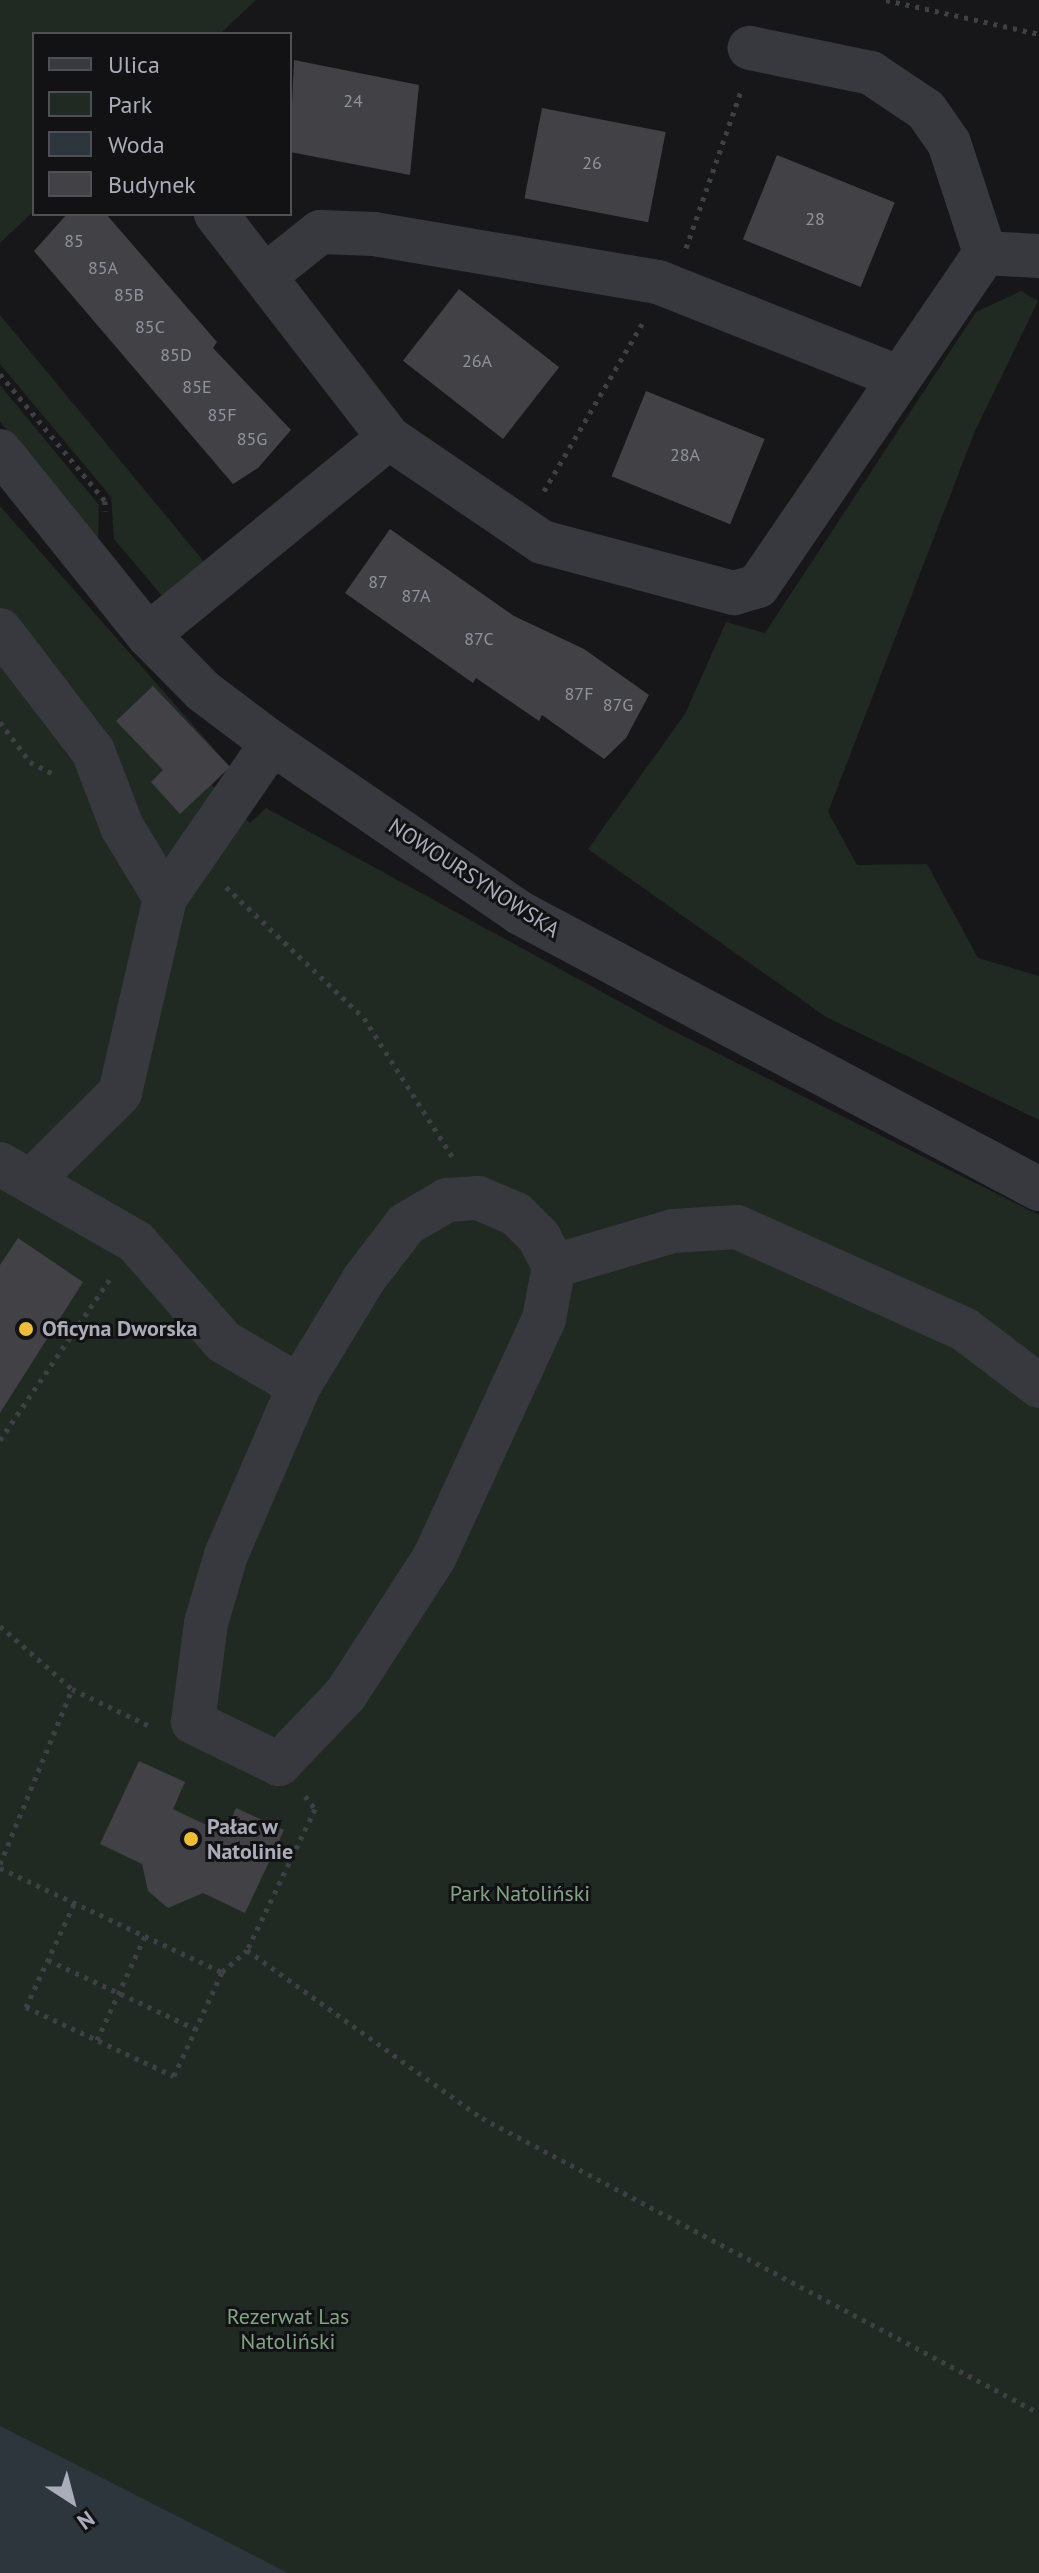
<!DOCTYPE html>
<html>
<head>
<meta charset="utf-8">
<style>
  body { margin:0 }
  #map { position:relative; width:1039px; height:2573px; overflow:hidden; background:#171719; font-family:"PT Sans",sans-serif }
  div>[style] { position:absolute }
  .green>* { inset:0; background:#212923 }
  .water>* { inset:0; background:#2d353d }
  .building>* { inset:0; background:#424246; transform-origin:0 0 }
  .path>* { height:5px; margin-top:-2.5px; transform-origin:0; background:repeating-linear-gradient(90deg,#3e4045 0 4px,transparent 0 10px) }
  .minor>* { height:44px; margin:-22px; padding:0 22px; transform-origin:22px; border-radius:22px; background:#38393e }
  .dots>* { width:22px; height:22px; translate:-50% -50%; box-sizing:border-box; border:4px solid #121214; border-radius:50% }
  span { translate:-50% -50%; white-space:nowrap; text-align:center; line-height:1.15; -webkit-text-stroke:6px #121214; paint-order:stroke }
  .number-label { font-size:18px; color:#90929c }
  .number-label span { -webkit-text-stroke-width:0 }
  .street-label { font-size:22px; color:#aaadb9 }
  .poi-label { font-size:22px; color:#aaadb9; font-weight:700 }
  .left { translate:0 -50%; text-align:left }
  .park-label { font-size:22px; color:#81a485 }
  .legend { position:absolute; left:32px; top:32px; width:260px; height:184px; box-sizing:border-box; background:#121214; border:2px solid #4f5056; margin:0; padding:10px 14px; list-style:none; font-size:24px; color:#aaadb9 }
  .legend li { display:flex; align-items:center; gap:16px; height:40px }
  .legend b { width:40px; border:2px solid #4f5056 }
  .north { position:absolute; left:32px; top:2461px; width:80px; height:80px; -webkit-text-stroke:6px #121214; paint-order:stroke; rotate:144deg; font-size:22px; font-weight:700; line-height:32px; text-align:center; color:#aaadb9 }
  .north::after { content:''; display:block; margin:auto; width:28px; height:36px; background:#aaadb9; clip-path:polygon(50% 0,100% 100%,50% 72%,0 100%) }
</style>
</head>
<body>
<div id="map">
  <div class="green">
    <div style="clip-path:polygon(0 0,256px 0,220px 34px,34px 34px,34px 211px,0 243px)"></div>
    <div style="clip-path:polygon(1021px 291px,1038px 301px,975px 431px,828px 812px,857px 865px,927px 864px,978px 958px,1039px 976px,1039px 1120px,826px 1017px,588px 849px,685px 714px,726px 622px,765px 633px,976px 312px)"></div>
    <div style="clip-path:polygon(0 315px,205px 563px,163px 597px,114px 539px,111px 497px,0 364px)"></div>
    <div style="clip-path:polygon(0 385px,99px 505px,98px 542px,0 422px)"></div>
    <div style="clip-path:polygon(0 506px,230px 767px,212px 785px,250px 823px,266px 808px,673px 1031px,1039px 1215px,1039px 2573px,0 2573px)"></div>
  </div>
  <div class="water">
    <div style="clip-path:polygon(0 2426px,179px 2517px,288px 2573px,0 2573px)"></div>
  </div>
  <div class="building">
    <div style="clip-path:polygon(294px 60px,419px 85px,410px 175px,290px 152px)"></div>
    <div style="left:542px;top:108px;width:126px;height:92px;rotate:11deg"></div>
    <div style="left:777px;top:155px;width:127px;height:91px;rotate:22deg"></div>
    <div style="clip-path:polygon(67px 214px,106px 214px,217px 342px,213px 348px,291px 430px,258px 468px,233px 484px,34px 251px)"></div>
    <div style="left:459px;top:289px;width:127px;height:91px;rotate:38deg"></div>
    <div style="left:646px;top:391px;width:128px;height:92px;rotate:22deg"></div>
    <div style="clip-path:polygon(390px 529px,514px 616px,584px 649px,649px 695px,626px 738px,604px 759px,542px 715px,539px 721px,476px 678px,473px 683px,345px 593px)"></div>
    <div style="clip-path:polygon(153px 686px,230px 767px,180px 814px,151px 782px,163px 770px,116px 721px)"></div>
    <div style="clip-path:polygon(18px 1238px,83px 1282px,0 1413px,0 1265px)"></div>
    <div style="clip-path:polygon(139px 1761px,185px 1782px,173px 1809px,225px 1834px,236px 1808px,284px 1830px,245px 1913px,203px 1893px,168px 1908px,148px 1891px,142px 1864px,100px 1844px)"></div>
  </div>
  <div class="path">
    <div style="left:886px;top:0;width:157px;rotate:12.5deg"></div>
    <div style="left:686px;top:248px;width:170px;rotate:-70.7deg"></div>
    <div style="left:0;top:374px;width:165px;rotate:50.4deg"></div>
    <div style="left:105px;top:501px;width:10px;rotate:90deg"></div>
    <div style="left:544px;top:491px;width:194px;rotate:-59.6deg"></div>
    <div style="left:0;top:722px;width:50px;rotate:53.1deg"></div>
    <div style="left:30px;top:762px;width:25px;rotate:27deg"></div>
    <div style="left:226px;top:887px;width:190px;rotate:43.5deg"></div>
    <div style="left:364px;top:1018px;width:164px;rotate:57.5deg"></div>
    <div style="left:0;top:1440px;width:195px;rotate:-55.7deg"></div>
    <div style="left:0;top:1626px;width:96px;rotate:41.2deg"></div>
    <div style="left:72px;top:1689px;width:86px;rotate:25.4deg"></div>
    <div style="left:305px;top:1796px;width:16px;rotate:52deg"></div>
    <div style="left:315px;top:1809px;width:157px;rotate:115.7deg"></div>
    <div style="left:247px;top:1950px;width:289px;rotate:35.6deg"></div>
    <div style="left:482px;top:2118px;width:630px;rotate:27.91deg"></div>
    <div style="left:0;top:1864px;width:189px;rotate:-67.6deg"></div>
    <div style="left:0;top:1868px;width:245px;rotate:25.1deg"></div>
    <div style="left:74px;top:1904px;width:114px;rotate:115deg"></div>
    <div style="left:26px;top:2007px;width:163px;rotate:25deg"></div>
    <div style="left:174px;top:2076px;width:115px;rotate:-65.2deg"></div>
    <div style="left:222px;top:1972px;width:33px;rotate:-41deg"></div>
    <div style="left:48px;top:1960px;width:163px;rotate:25deg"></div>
    <div style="left:97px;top:2040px;width:115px;rotate:-65.2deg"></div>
  </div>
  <div class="minor">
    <div style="left:216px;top:214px;width:283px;rotate:52.3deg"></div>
    <div style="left:389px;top:438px;width:185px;rotate:34.2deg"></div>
    <div style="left:542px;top:542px;width:199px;rotate:14.9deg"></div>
    <div style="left:734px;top:593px;width:25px;rotate:-16deg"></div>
    <div style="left:758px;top:586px;width:403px;rotate:-55.7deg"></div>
    <div style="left:985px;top:253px;width:116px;rotate:-108.1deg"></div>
    <div style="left:949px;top:143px;width:40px;rotate:-124.9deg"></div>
    <div style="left:926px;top:110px;width:66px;rotate:-146.1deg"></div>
    <div style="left:871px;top:73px;width:124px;rotate:-168.3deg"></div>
    <div style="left:985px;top:253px;width:54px;rotate:3.2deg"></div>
    <div style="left:266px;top:275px;width:69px;rotate:-38.5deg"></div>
    <div style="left:320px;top:232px;width:54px;rotate:2.1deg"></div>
    <div style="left:374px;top:234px;width:288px;rotate:9.6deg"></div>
    <div style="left:658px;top:282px;width:255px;rotate:21.6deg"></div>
    <div style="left:0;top:451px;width:236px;rotate:51.2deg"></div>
    <div style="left:148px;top:635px;width:78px;rotate:45.5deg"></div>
    <div style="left:203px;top:691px;width:86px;rotate:37deg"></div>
    <div style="left:272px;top:743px;width:301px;rotate:34.4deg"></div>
    <div style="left:520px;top:913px;width:588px;rotate:28deg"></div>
    <div style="left:0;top:630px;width:153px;rotate:52.5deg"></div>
    <div style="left:93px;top:751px;width:81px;rotate:69.1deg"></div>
    <div style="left:122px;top:827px;width:83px;rotate:58.8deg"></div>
    <div style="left:165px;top:898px;width:200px;rotate:103deg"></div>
    <div style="left:120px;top:1093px;width:121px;rotate:135.3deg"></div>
    <div style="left:148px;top:635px;width:311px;rotate:-39.3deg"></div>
    <div style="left:165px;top:898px;width:188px;rotate:-55.4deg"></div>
    <div style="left:0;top:1164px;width:157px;rotate:29.8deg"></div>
    <div style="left:136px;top:1242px;width:133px;rotate:48.7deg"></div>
    <div style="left:224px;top:1342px;width:87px;rotate:30.4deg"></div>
    <div style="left:478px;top:1198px;width:41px;rotate:22.8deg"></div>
    <div style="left:516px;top:1214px;width:33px;rotate:45deg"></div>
    <div style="left:539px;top:1237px;width:33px;rotate:63deg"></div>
    <div style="left:554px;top:1266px;width:54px;rotate:100.7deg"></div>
    <div style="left:544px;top:1319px;width:263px;rotate:114.7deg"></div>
    <div style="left:434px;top:1558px;width:162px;rotate:122.9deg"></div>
    <div style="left:346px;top:1694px;width:97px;rotate:133.7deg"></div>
    <div style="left:279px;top:1764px;width:96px;rotate:-154deg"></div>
    <div style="left:193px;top:1722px;width:100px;rotate:-82.5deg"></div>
    <div style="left:206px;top:1623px;width:71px;rotate:-73.6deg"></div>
    <div style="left:226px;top:1555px;width:184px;rotate:-66.6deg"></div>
    <div style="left:299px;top:1386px;width:125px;rotate:-58.7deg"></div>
    <div style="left:364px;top:1279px;width:69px;rotate:-52.6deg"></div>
    <div style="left:406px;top:1224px;width:48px;rotate:-30.3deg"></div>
    <div style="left:447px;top:1200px;width:31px;rotate:-4deg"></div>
    <div style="left:554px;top:1266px;width:124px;rotate:-16.4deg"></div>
    <div style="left:673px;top:1231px;width:64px;rotate:-3.6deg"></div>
    <div style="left:737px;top:1227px;width:249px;rotate:24.2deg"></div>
    <div style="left:964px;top:1329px;width:94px;rotate:37.2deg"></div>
  </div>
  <div class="dots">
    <div style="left:26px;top:1329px;background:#efbd3a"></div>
    <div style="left:191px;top:1839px;background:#efbd3a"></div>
  </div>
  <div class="number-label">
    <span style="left:353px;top:101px">24</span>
    <span style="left:592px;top:163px">26</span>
    <span style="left:815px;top:219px">28</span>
    <span style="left:74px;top:241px">85</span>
    <span style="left:103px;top:268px">85A</span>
    <span style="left:129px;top:295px">85B</span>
    <span style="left:150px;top:327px">85C</span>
    <span style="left:176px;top:355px">85D</span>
    <span style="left:477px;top:361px">26A</span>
    <span style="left:197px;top:387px">85E</span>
    <span style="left:222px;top:415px">85F</span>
    <span style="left:252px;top:439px">85G</span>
    <span style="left:685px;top:455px">28A</span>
    <span style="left:378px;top:582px">87</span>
    <span style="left:416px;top:596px">87A</span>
    <span style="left:479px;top:639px">87C</span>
    <span style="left:579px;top:694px">87F</span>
    <span style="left:618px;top:705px">87G</span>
  </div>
  <div class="street-label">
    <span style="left:474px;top:878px;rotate:33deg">NOWOURSYNOWSKA</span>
  </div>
  <div class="poi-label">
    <span class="left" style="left:42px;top:1329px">Oficyna Dworska</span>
    <span class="left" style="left:207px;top:1839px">Pałac w<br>Natolinie</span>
  </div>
  <div class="park-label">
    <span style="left:520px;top:1894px">Park Natoliński</span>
    <span style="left:288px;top:2329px">Rezerwat Las<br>Natoliński</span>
  </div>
  <ul class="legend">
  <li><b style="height:10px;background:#38393e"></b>Ulica</li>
  <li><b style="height:22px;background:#212923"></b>Park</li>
  <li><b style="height:22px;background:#2d353d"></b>Woda</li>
  <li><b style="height:22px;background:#424246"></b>Budynek</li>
  </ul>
  <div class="north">N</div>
</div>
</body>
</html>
